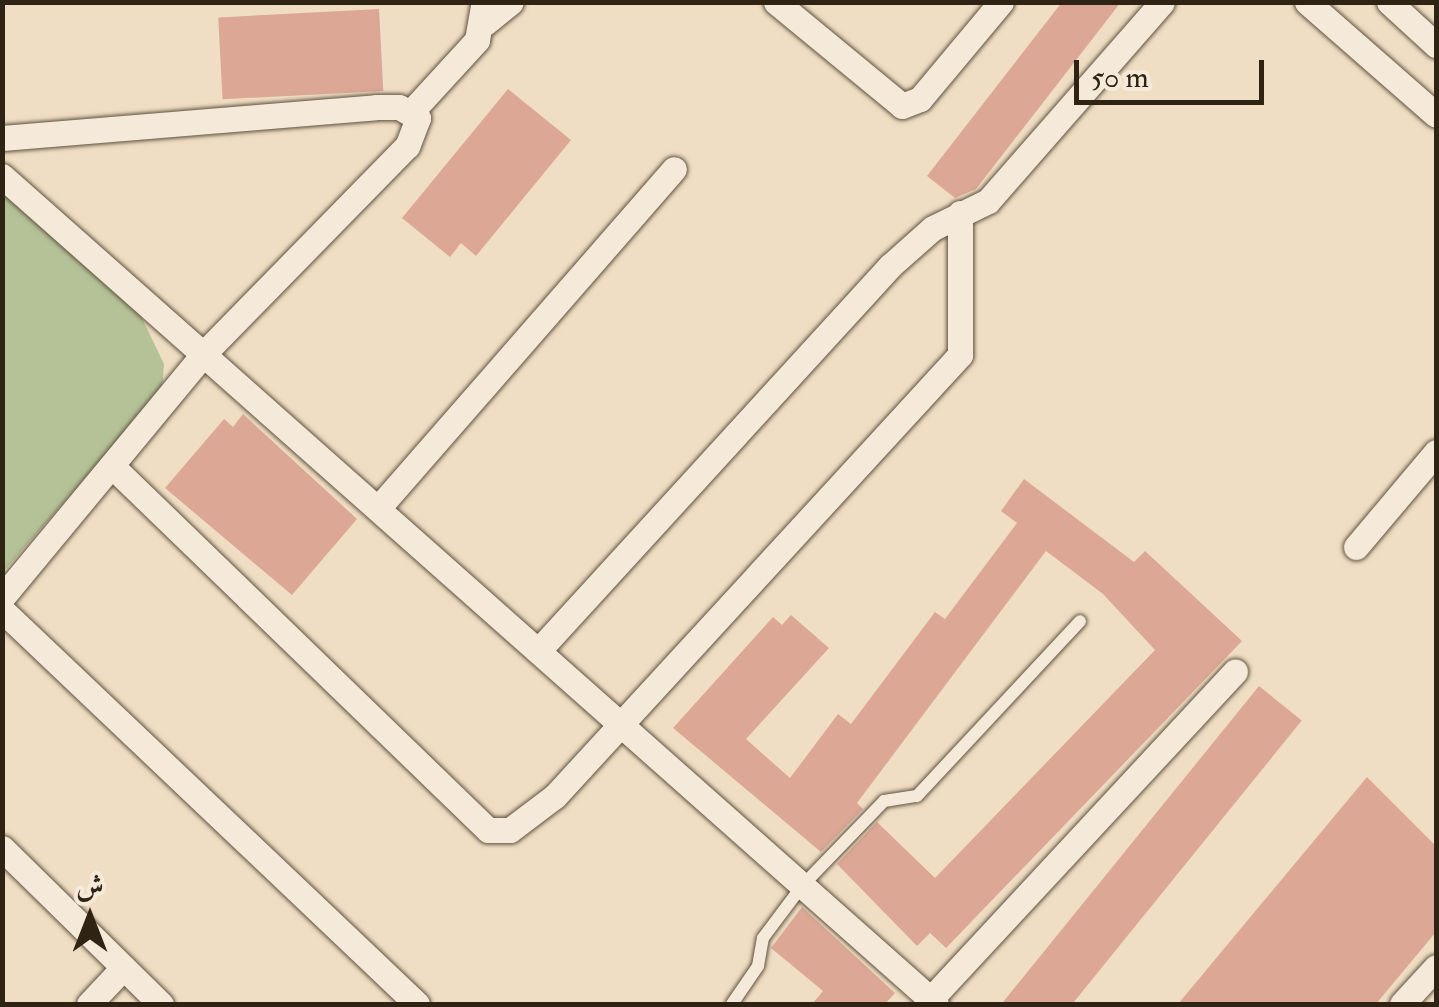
<!DOCTYPE html>
<html>
<head>
<meta charset="utf-8">
<style>
  body { margin:0 }
  #map { position:relative; width:1439px; height:1007px; overflow:hidden; background:#f0dec4; font-family:"IM FELL Double Pica",Amiri,serif }
  div>[style] { position:absolute }
  .green>* { inset:0; background:#b5c297 }
  .building>* { inset:0; background:#dca895; transform-origin:0 0 }
  .roads { filter:drop-shadow(0 0 2px #5f523f) drop-shadow(0 0 2px #5f523f) }
  .service>* { height:12px; margin:-6px; padding:0 6px; transform-origin:6px; border-radius:6px; background:#f5ead9 }
  .minor>* { height:25px; margin:-12.5px; padding:0 12.5px; transform-origin:12.5px; border-radius:12.5px; background:#f5ead9 }
  span { translate:-50% -50%; white-space:nowrap; text-align:center; line-height:1.15; -webkit-text-stroke:10px #f5ead9; paint-order:stroke }
  .frame { position:absolute; inset:0; border:5px solid #2f2313; pointer-events:none }
  .north { position:absolute; left:40px; top:867px; width:100px; height:100px; -webkit-text-stroke:8px #f5ead9; paint-order:stroke; rotate:0deg; font-size:28px; font-weight:700; line-height:40px; text-align:center; color:#2f2313 }
  .north::after { content:''; display:block; margin:auto; width:35px; height:45px; background:#2f2313; clip-path:polygon(50% 0,100% 100%,50% 72%,0 100%) }
  .scale { position:absolute; left:1074px; top:60px; width:190px; height:45px; box-sizing:border-box; border:5px solid #2f2313; border-top:0; padding-left:12px; font-size:30px; line-height:35px; white-space:nowrap; color:#2f2313; -webkit-text-stroke:8px #f5ead9; paint-order:stroke }
</style>
</head>
<body>
<div id="map">
  <div class="green">
    <div style="clip-path:polygon(3px 194px,140px 314px,164px 364px,162px 390px,3px 572px)"></div>
  </div>
  <div class="building">
    <div style="clip-path:polygon(1062px 2px,1121px 2px,976px 189px,955px 198px,927px 176px)"></div>
    <div style="left:379px;top:9px;width:82px;height:161px;rotate:87deg"></div>
    <div style="clip-path:polygon(508px 89px,571px 140px,476px 256px,461px 243px,450px 257px,402px 218px)"></div>
    <div style="clip-path:polygon(243px 414px,357px 519px,292px 595px,165px 488px,224px 419px,233px 427px)"></div>
    <div style="clip-path:polygon(1024px 479px,1134px 562px,1145px 551px,1242px 641px,946px 948px,930px 933px,917px 946px,837px 864px,877px 822px,935px 878px,1155px 650px,1103px 594px,1046px 551px,857px 803px,863px 809px,821px 852px,673px 728px,773px 617px,782px 625px,791px 615px,829px 648px,746px 739px,790px 778px,838px 714px,851px 724px,935px 612px,945px 619px,1017px 523px,1001px 511px)"></div>
    <div style="left:1259px;top:686px;width:55px;height:413px;rotate:39deg"></div>
    <div style="clip-path:polygon(1367px 777px,1436px 846px,1436px 932px,1376px 1004px,1178px 1004px)"></div>
    <div style="clip-path:polygon(802px 907px,895px 993px,885px 1004px,812px 1004px,823px 991px,771px 948px)"></div>
  </div>
  <div class="roads">
    <div class="service">
      <div style="left:732px;top:1004px;width:46px;rotate:-55.6deg"></div>
      <div style="left:758px;top:966px;width:28px;rotate:-80deg"></div>
      <div style="left:763px;top:938px;width:65px;rotate:-53.1deg"></div>
      <div style="left:802px;top:886px;width:118px;rotate:-46deg"></div>
      <div style="left:884px;top:801px;width:33px;rotate:-9deg"></div>
      <div style="left:917px;top:796px;width:239px;rotate:-47deg"></div>
    </div>
    <div class="minor">
      <div style="left:776px;top:2px;width:163px;rotate:39.5deg"></div>
      <div style="left:902px;top:106px;width:19px;rotate:-21deg"></div>
      <div style="left:920px;top:99px;width:126px;rotate:-50.1deg"></div>
      <div style="left:1307px;top:2px;width:171px;rotate:41.2deg"></div>
      <div style="left:1389px;top:2px;width:64px;rotate:42.5deg"></div>
      <div style="left:485px;top:23px;width:33px;rotate:-39deg"></div>
      <div style="left:412px;top:111px;width:96px;rotate:-47.5deg"></div>
      <div style="left:477px;top:40px;width:39px;rotate:-80deg"></div>
      <div style="left:2px;top:138px;width:375px;rotate:-4.7deg"></div>
      <div style="left:376px;top:107px;width:23px"></div>
      <div style="left:399px;top:107px;width:22px;rotate:30deg"></div>
      <div style="left:418px;top:118px;width:30px;rotate:111deg"></div>
      <div style="left:407px;top:146px;width:287px;rotate:134.4deg"></div>
      <div style="left:206px;top:351px;width:320px;rotate:129.6deg"></div>
      <div style="left:2px;top:176px;width:1248px;rotate:41.56deg"></div>
      <div style="left:113px;top:467px;width:522px;rotate:44.07deg"></div>
      <div style="left:488px;top:830px;width:22px"></div>
      <div style="left:510px;top:830px;width:56px;rotate:-37.1deg"></div>
      <div style="left:555px;top:796px;width:599px;rotate:-47.44deg"></div>
      <div style="left:960px;top:355px;width:142px;rotate:-90deg"></div>
      <div style="left:380px;top:506px;width:447px;rotate:-48.9deg"></div>
      <div style="left:1356px;top:547px;width:124px;rotate:-49.9deg"></div>
      <div style="left:2px;top:610px;width:572px;rotate:43.51deg"></div>
      <div style="left:538px;top:651px;width:522px;rotate:-47.56deg"></div>
      <div style="left:890px;top:266px;width:57px;rotate:-41.5deg"></div>
      <div style="left:933px;top:228px;width:61px;rotate:-26.1deg"></div>
      <div style="left:988px;top:201px;width:264px;rotate:-48.8deg"></div>
      <div style="left:2px;top:848px;width:223px;rotate:44.5deg"></div>
      <div style="left:89px;top:1004px;width:50px;rotate:-46.6deg"></div>
      <div style="left:926px;top:1004px;width:454px;rotate:-47.1deg"></div>
      <div style="left:1402px;top:1004px;width:50px;rotate:-47.4deg"></div>
    </div>
  </div>
  <div class="frame"></div>
  <div class="north">ش</div>
  <div class="scale">50 m</div>
</div>
</body>
</html>
